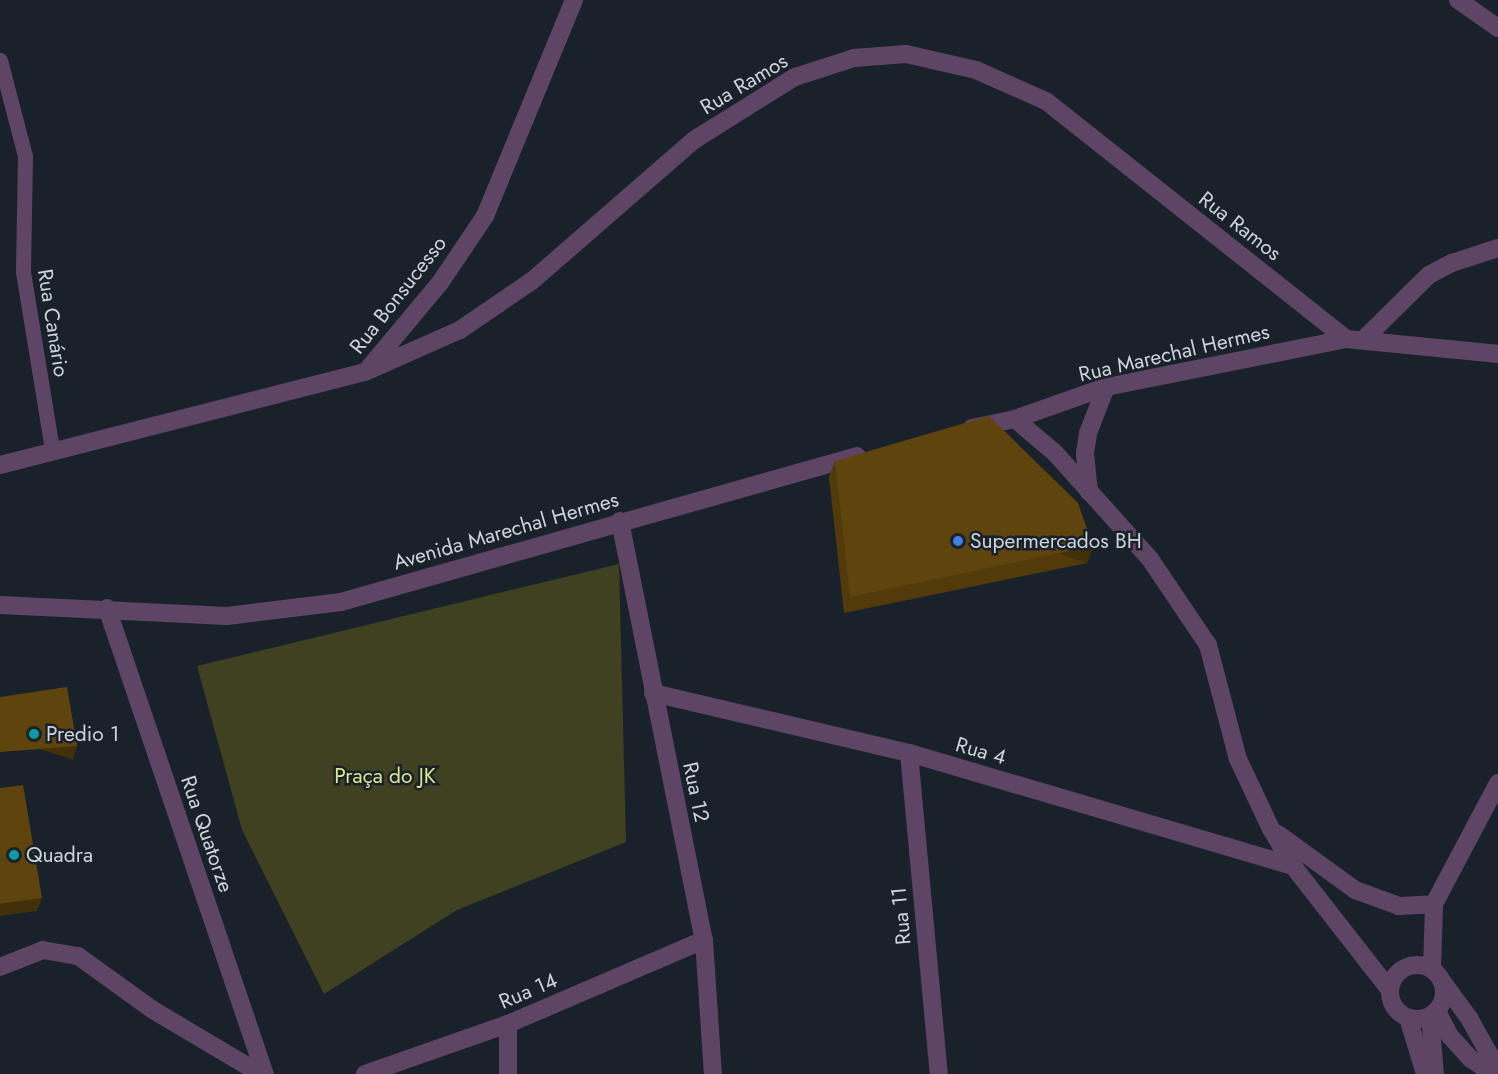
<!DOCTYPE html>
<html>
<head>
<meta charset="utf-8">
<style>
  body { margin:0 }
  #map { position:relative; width:1498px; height:1074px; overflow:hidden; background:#19222a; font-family:Jost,sans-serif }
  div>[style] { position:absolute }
  .green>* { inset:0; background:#3f4121 }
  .service>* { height:15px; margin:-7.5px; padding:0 7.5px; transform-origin:7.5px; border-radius:7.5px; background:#5f4565 }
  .minor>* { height:18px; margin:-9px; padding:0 9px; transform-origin:9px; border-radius:9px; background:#5f4565 }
  .tertiary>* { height:18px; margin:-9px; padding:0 9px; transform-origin:9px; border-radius:9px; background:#5f4565 }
  .tertiary>.ring { margin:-9px; padding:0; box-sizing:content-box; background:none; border:18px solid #5f4565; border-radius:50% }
  .wall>* { inset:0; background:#523a0b }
  .shaded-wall>* { inset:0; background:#423009; transform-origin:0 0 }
  .building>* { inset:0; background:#5f440d }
  .dots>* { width:16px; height:16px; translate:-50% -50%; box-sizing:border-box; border:3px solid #19222a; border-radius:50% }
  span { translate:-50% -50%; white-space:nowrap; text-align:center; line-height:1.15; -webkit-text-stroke:5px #19222a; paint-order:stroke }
  .street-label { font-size:21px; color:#cdd3d9 }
  .poi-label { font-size:21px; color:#cdd3d9 }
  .left { translate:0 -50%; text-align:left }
  .park-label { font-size:21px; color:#dee591 }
</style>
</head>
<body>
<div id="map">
  <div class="green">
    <div style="clip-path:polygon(619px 564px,626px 842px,457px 910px,324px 994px,242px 830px,197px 666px)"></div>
  </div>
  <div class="service">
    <div style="left:0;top:60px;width:99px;rotate:75.4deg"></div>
    <div style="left:25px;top:156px;width:116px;rotate:91deg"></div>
    <div style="left:23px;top:272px;width:180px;rotate:80.7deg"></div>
  </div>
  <div class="minor">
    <div style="left:1458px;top:0;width:49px;rotate:35deg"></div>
    <div style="left:1363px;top:340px;width:93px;rotate:-44.6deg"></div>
    <div style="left:1429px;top:275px;width:26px;rotate:-28deg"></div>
    <div style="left:1452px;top:263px;width:48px;rotate:-18.1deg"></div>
    <div style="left:368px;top:369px;width:112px;rotate:-50.1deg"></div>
    <div style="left:440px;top:283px;width:81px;rotate:-56.1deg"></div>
    <div style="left:485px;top:216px;width:234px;rotate:-67.6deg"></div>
    <div style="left:0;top:465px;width:377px;rotate:-14.3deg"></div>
    <div style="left:365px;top:372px;width:104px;rotate:-23.9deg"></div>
    <div style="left:460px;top:330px;width:88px;rotate:-34.4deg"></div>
    <div style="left:533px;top:280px;width:213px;rotate:-41deg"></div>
    <div style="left:694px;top:140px;width:119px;rotate:-32deg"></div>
    <div style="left:795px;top:77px;width:62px;rotate:-17.9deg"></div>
    <div style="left:854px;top:58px;width:52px;rotate:-4.4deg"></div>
    <div style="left:906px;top:54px;width:72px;rotate:12.9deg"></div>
    <div style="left:976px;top:70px;width:77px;rotate:23.9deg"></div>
    <div style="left:1046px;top:101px;width:383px;rotate:38.4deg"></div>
    <div style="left:620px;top:521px;width:427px;rotate:78.7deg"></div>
    <div style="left:704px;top:940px;width:134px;rotate:86.2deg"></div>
    <div style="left:107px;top:608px;width:492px;rotate:71.3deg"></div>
    <div style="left:653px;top:693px;width:263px;rotate:13.2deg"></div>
    <div style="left:909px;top:753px;width:400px;rotate:16.4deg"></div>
    <div style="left:909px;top:753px;width:322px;rotate:84.7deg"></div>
    <div style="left:0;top:967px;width:46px;rotate:-21.6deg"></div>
    <div style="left:43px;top:950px;width:36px;rotate:10deg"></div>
    <div style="left:78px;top:956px;width:92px;rotate:35.8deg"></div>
    <div style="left:153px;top:1010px;width:126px;rotate:30.7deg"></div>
    <div style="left:508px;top:1024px;width:50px;rotate:90deg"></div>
    <div style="left:365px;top:1074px;width:151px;rotate:-19.3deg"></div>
    <div style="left:508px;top:1024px;width:213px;rotate:-23.2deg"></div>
  </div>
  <div class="tertiary">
    <div style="left:1015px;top:419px;width:52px;rotate:40.4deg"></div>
    <div style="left:1055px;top:453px;width:142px;rotate:48.1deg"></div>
    <div style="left:1150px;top:559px;width:104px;rotate:56deg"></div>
    <div style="left:1208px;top:645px;width:118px;rotate:75.3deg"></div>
    <div style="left:1238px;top:759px;width:77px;rotate:64.8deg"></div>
    <div style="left:1271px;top:829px;width:43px;rotate:59.3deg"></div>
    <div style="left:1293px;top:866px;width:156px;rotate:52deg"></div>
    <div style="left:972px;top:428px;width:44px;rotate:-11.8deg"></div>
    <div style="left:1015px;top:419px;width:96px;rotate:-19.4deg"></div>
    <div style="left:1106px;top:387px;width:245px;rotate:-11.3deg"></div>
    <div style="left:1346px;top:339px;width:153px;rotate:5.6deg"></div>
    <div style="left:1089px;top:492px;width:39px;rotate:-96deg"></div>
    <div style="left:1085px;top:453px;width:20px;rotate:-81deg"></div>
    <div style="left:1088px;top:433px;width:49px;rotate:-68.6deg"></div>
    <div style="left:0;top:605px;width:227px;rotate:2.8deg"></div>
    <div style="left:227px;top:616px;width:115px;rotate:-7deg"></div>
    <div style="left:341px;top:602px;width:536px;rotate:-15.8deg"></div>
    <div style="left:1278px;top:834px;width:95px;rotate:36deg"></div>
    <div style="left:1355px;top:890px;width:47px;rotate:20deg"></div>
    <div style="left:1399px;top:906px;width:35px;rotate:-3deg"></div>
    <div class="ring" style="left:1390px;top:965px;width:36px;height:36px"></div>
    <div style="left:1432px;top:969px;width:65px;rotate:-88.2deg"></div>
    <div style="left:1434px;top:904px;width:137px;rotate:-62.1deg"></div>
    <div style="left:1442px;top:981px;width:46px;rotate:53.9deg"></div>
    <div style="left:1469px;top:1018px;width:60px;rotate:60.9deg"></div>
    <div style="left:1437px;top:1011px;width:28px;rotate:63deg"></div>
    <div style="left:1450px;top:1036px;width:31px;rotate:48deg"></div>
    <div style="left:1471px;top:1059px;width:27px;rotate:34deg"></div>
    <div style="left:1430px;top:1016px;width:58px;rotate:85.1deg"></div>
    <div style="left:1408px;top:1018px;width:59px;rotate:73.1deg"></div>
  </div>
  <div class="wall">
    <div style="clip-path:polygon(835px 461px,1093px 546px,1087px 563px,844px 613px,829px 477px)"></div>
  </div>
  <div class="shaded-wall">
    <div style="left:1093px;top:546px;width:18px;height:248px;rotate:109deg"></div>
    <div style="left:77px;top:746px;width:14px;height:77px;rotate:107deg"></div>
    <div style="clip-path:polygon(42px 898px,37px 911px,0 916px,0 904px)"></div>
  </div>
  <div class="building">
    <div style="clip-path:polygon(989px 416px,1078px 503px,1093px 546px,850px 597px,835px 461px)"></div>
    <div style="clip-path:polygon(67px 687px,77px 746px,0 752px,0 697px)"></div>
    <div style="clip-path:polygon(23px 785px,42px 898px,0 904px,0 788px)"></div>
  </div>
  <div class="dots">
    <div style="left:958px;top:541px;background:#3f7fe0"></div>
    <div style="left:34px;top:734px;background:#0f9aa8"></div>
    <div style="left:14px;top:855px;background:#0f9aa8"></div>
  </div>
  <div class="street-label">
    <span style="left:744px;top:84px;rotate:-31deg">Rua Ramos</span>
    <span style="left:1240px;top:226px;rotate:38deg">Rua Ramos</span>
    <span style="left:398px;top:295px;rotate:-52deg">Rua Bonsucesso</span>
    <span style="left:53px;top:323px;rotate:81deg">Rua Canário</span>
    <span style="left:1174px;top:353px;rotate:-13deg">Rua Marechal Hermes</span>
    <span style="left:506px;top:531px;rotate:-16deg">Avenida Marechal Hermes</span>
    <span style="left:981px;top:751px;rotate:16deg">Rua 4</span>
    <span style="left:696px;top:792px;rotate:78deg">Rua 12</span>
    <span style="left:207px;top:834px;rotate:71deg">Rua Quatorze</span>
    <span style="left:901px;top:916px;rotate:-95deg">Rua 11</span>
    <span style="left:528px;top:991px;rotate:-23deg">Rua 14</span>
  </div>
  <div class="poi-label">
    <span class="left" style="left:970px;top:541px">Supermercados BH</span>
    <span class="left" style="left:46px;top:734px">Predio 1</span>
    <span class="left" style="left:26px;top:855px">Quadra</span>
  </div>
  <div class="park-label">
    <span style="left:385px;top:776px">Praça do JK</span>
  </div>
</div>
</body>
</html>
